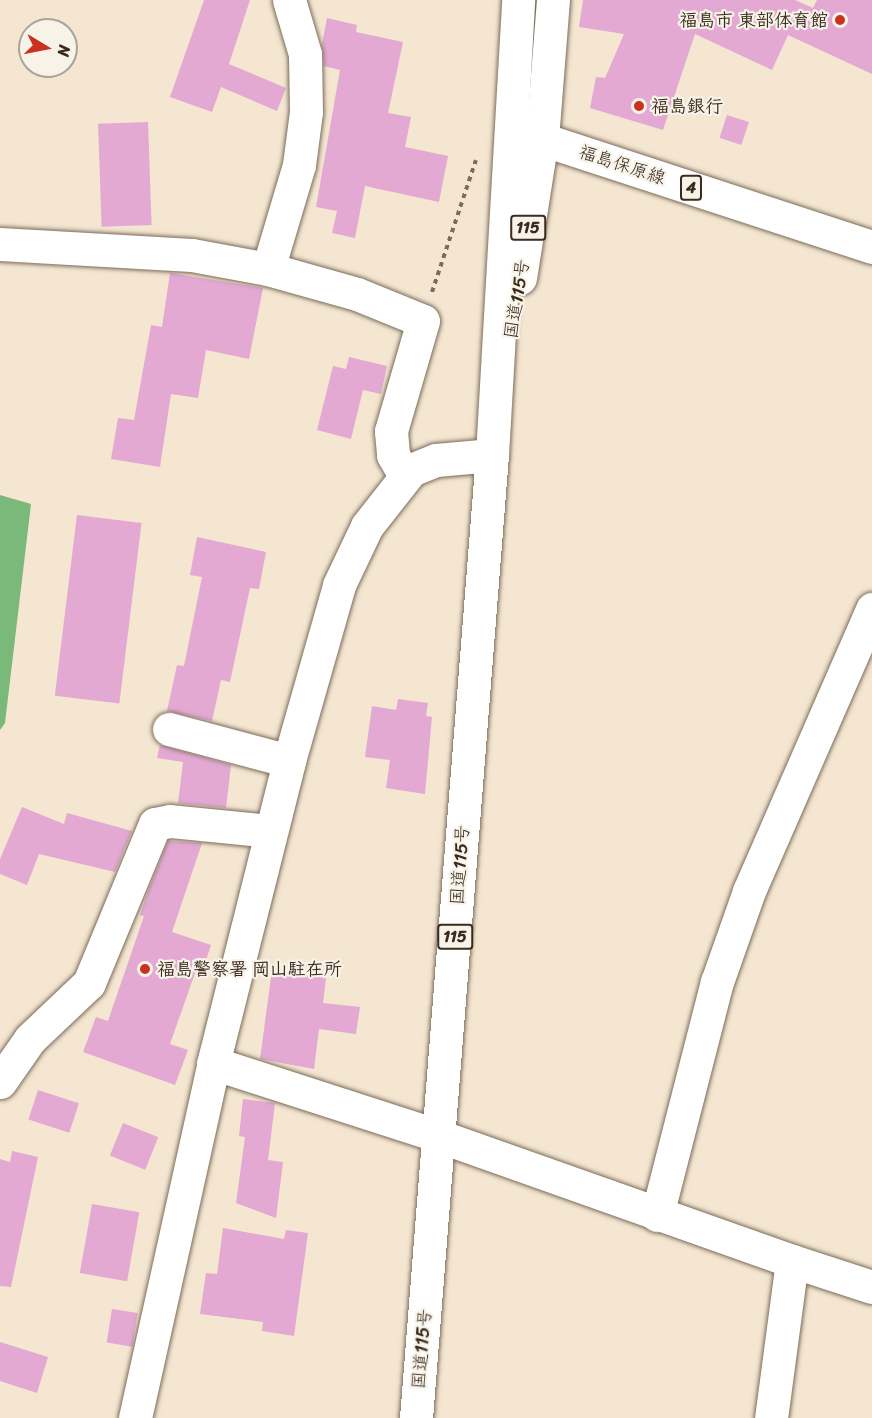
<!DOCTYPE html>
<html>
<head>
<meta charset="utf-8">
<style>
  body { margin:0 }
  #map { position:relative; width:872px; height:1418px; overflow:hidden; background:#f4e6d0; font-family:Sriracha,"Klee One",sans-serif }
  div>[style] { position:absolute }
  .forest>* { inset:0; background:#7ab97a }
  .building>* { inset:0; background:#e3a9d3; transform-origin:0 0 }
  .path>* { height:4px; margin-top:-2px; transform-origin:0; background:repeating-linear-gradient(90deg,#7c6c5c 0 4.5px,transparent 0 9px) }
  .roads { filter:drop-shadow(0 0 2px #7c6c5c) drop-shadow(0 0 2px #7c6c5c) }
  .minor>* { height:33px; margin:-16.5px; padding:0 16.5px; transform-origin:16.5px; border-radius:16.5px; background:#fff }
  .major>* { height:33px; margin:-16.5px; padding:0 16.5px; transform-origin:16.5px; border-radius:16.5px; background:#fff }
  .highway>* { height:33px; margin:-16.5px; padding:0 16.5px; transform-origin:16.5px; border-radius:16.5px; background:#fff }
  .dots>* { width:16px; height:16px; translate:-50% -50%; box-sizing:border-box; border:3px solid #f7f3e8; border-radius:50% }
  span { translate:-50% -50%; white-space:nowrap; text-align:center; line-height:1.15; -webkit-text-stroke:4.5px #f7f3e8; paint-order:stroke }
  .shield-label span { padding:2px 4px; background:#f7f3e8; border:2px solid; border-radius:4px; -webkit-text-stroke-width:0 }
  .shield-label { font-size:16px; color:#3b2a1e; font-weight:700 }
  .poi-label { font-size:18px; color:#3b2a1e; font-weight:700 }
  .right { translate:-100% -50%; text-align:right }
  .left { translate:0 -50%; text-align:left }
  .street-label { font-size:18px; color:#3b2a1e }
  .north { position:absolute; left:18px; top:18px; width:60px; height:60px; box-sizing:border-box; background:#f7f3e8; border:2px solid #aca397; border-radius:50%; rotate:100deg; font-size:16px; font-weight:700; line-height:24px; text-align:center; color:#3b2a1e }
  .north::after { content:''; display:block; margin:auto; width:21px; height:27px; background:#c8321e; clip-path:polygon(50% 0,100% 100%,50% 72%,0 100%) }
</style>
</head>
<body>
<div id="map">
  <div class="forest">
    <div style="clip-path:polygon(0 495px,31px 504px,5px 723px,0 730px)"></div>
  </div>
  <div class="building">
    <div style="clip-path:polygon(204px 0,250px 0,229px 64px,286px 88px,277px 111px,221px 87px,212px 112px,170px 97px)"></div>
    <div style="clip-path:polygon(583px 0,795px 0,813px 8px,817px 0,872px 0,872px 74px,788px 35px,772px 70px,695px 34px,663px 130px,590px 108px,596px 77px,605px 78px,624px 34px,579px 27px)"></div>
    <div style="clip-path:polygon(327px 18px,357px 25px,356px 32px,403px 42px,388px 113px,411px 117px,405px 147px,448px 156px,439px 202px,365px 186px,355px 238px,332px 233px,337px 211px,316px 207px,340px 70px,324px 66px,322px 44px)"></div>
    <div style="left:727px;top:115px;width:23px;height:24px;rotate:18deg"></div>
    <div style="left:148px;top:122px;width:103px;height:50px;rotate:88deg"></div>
    <div style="clip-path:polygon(170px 273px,263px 288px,249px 359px,206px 350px,198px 398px,171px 394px,160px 467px,111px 459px,118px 418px,134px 420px,151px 325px,162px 327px)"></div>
    <div style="clip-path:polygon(349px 357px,387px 366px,381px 394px,363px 390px,351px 439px,317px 430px,333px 366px,346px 369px)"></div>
    <div style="left:77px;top:515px;width:65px;height:182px;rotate:7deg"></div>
    <div style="clip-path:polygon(197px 537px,266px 552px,259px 589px,250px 588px,230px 682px,221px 680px,212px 721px,167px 711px,177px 665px,184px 666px,202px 577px,190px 575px)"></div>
    <div style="clip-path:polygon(398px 699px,428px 703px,426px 716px,432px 717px,425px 794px,386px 788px,390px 760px,365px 757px,372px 706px,396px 710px)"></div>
    <div style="clip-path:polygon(160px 745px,231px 765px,226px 808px,178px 803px,183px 762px,157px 758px)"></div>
    <div style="clip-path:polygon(22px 807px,64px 824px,67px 813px,132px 831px,115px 872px,39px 854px,27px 885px,0 874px,0 859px)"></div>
    <div style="clip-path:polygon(168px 841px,202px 843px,172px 932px,211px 945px,201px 975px,195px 973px,170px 1044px,188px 1050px,175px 1085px,83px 1052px,96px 1017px,108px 1021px,144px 916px,140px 915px,148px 891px)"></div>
    <div style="clip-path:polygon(272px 970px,326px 978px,323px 1003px,360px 1007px,356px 1034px,319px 1029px,314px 1069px,260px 1059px)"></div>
    <div style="left:38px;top:1090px;width:43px;height:31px;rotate:18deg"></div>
    <div style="clip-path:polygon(243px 1099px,275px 1103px,268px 1160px,283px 1162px,276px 1218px,236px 1203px,245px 1137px,239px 1136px)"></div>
    <div style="left:123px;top:1123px;width:38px;height:35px;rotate:22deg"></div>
    <div style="clip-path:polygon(12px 1151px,38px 1157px,11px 1287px,0 1286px,0 1159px,10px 1162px)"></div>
    <div style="left:92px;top:1204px;width:48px;height:70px;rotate:10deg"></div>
    <div style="clip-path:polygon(223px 1228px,284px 1239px,286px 1230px,308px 1233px,294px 1336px,262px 1331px,263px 1322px,200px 1314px,206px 1273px,217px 1274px)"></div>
    <div style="left:112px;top:1309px;width:26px;height:34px;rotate:9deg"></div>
    <div style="clip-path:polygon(0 1342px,48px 1357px,37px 1393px,0 1381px)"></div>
  </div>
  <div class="path">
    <div style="left:432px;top:292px;width:139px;rotate:-71.6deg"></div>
  </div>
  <div class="roads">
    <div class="minor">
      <div style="left:0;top:244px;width:192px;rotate:3.3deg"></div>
      <div style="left:192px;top:255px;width:77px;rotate:10.4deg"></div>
      <div style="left:268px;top:269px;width:92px;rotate:15.7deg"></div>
      <div style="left:357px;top:294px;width:71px;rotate:22.2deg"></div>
      <div style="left:423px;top:321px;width:115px;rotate:106.2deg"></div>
      <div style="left:391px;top:431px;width:24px;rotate:85deg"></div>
      <div style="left:393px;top:455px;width:24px;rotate:60deg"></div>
      <div style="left:268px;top:269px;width:109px;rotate:-73.4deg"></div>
      <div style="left:299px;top:165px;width:53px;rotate:-82.5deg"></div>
      <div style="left:306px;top:112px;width:58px;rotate:-91deg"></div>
      <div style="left:305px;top:54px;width:56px;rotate:-106.5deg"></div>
      <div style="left:169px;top:729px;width:124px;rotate:14.9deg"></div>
      <div style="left:213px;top:1063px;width:237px;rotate:17.9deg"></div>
      <div style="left:439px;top:1136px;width:374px;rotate:19.5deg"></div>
      <div style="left:792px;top:1261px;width:158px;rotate:97.6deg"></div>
      <div style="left:0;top:1082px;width:52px;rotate:-55.1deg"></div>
      <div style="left:30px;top:1039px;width:81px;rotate:-43.5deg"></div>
      <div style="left:89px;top:983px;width:172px;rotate:-67.5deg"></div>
      <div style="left:155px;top:824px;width:15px;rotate:-11deg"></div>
      <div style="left:170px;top:821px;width:101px;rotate:5.7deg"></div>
      <div style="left:657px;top:1215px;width:241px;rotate:-75.6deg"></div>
      <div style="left:717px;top:982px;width:96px;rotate:-70.6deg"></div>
      <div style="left:749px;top:891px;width:308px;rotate:-66.4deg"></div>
      <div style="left:792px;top:1261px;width:84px;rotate:18deg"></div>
      <div style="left:135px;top:1418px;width:371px;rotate:-77.5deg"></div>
      <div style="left:215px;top:1056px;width:304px;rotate:-75.9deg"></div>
      <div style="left:289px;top:761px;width:183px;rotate:-74.1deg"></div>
      <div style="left:339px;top:585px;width:65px;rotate:-64.6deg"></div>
      <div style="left:367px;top:526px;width:71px;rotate:-51.8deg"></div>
      <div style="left:411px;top:470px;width:27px;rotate:-22deg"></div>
      <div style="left:436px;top:460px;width:56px;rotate:-5.1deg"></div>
    </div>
    <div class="major">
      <div style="left:514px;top:130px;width:377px;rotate:18.1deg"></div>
    </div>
    <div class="highway">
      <div style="left:520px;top:278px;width:141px;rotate:-81deg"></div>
      <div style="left:542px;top:139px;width:139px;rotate:-85.5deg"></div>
      <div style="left:416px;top:1418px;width:966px;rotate:-85.49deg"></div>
      <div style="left:492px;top:455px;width:456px;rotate:-86.7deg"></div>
    </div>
  </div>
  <div class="dots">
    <div style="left:840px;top:20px;background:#c8321e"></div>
    <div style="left:639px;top:106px;background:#c8321e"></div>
    <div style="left:145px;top:969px;background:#c8321e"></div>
  </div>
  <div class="shield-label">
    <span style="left:691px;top:188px">4</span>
    <span style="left:528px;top:228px">115</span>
    <span style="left:455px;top:937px">115</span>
  </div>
  <div class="poi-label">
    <span class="right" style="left:828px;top:20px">福島市 東部体育館</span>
    <span class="left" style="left:651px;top:106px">福島銀行</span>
    <span class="left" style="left:157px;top:969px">福島警察署 岡山駐在所</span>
  </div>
  <div class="street-label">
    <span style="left:622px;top:165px;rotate:18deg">福島保原線</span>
    <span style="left:517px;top:299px;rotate:-81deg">国道115号</span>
    <span style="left:460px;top:865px;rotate:-86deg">国道115号</span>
    <span style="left:422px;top:1349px;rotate:-85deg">国道115号</span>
  </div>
  <div class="north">N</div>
</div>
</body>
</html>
